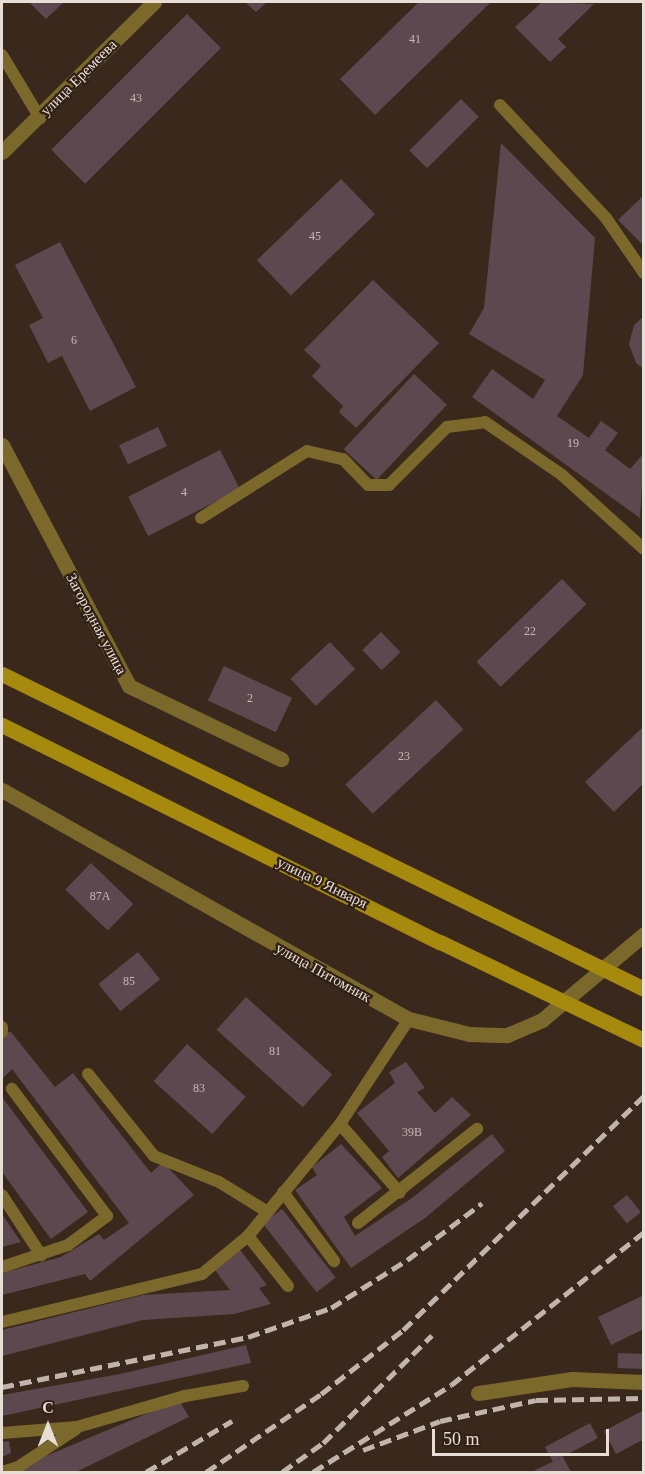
<!DOCTYPE html>
<html>
<head>
<meta charset="utf-8">
<style>
  body { margin:0 }
  #map { position:relative; width:645px; height:1474px; overflow:hidden; background:#3a281d; font-family:"Times New Roman",serif }
  div>[style] { position:absolute }
  .building>* { inset:0; background:#5e484f; transform-origin:0 0 }
  .lane>* { height:12px; margin:-6px; padding:0 6px; transform-origin:6px; border-radius:6px; background:#7a692a }
  .street>* { height:15px; margin:-7.5px; padding:0 7.5px; transform-origin:7.5px; border-radius:7.5px; background:#7a692a }
  .secondary>* { height:15px; margin:-7.5px; padding:0 7.5px; transform-origin:7.5px; border-radius:7.5px; background:#a68a0e }
  .rail>* { height:4.5px; margin-top:-2.25px; transform-origin:0; background:repeating-linear-gradient(90deg,#c1b4ac 0 12px,transparent 0 18px) }
  .secondary-bridge>* { height:15px; margin:-7.5px; padding:0 7.5px; transform-origin:7.5px; border-radius:7.5px; background:#a68a0e }
  span { translate:-50% -50%; white-space:nowrap; text-align:center; line-height:1.15; -webkit-text-stroke:4.5px #2f1f14; paint-order:stroke }
  .number-label { font-size:12px; color:#c6b8b4 }
  .number-label span { -webkit-text-stroke-width:0 }
  .street-label { font-size:15px; color:#e9ded6 }
  .frame { position:absolute; inset:0; border:3px solid #e9ded6; pointer-events:none }
  .north { position:absolute; left:18px; top:1396px; width:60px; height:60px; -webkit-text-stroke:4px #2f1f14; paint-order:stroke; rotate:0deg; font-size:16px; font-weight:700; line-height:24px; text-align:center; color:#e9ded6 }
  .north::after { content:''; display:block; margin:auto; width:21px; height:27px; background:#e9ded6; clip-path:polygon(50% 0,100% 100%,50% 72%,0 100%) }
  .scale { position:absolute; left:432px; top:1429px; width:177px; height:27px; box-sizing:border-box; border:3px solid #e9ded6; border-top:0; padding-left:8px; font-size:18px; line-height:21px; white-space:nowrap; color:#e9ded6; -webkit-text-stroke:4px #2f1f14; paint-order:stroke }
</style>
</head>
<body>
<div id="map">
  <div class="building">
    <div style="clip-path:polygon(29px 2px,64px 2px,46px 19px)"></div>
    <div style="clip-path:polygon(245px 2px,267px 2px,256px 12px)"></div>
    <div style="clip-path:polygon(419px 2px,491px 2px,375px 115px,340px 79px)"></div>
    <div style="clip-path:polygon(542px 2px,594px 4px,558px 39px,566px 47px,550px 62px,515px 27px)"></div>
    <div style="left:187px;top:14px;width:48px;height:192px;rotate:45deg"></div>
    <div style="left:461px;top:99px;width:25px;height:73px;rotate:45deg"></div>
    <div style="clip-path:polygon(501px 143px,595px 238px,583px 375px,557px 416px,589px 438px,601px 421px,618px 433px,605px 450px,630px 469px,644px 453px,640px 518px,472px 397px,492px 369px,533px 399px,545px 380px,469px 334px,484px 308px)"></div>
    <div style="left:341px;top:179px;width:49px;height:117px;rotate:46deg"></div>
    <div style="clip-path:polygon(644px 195px,644px 246px,618px 220px)"></div>
    <div style="clip-path:polygon(60px 242px,136px 387px,90px 411px,62px 356px,48px 363px,29px 325px,43px 318px,15px 265px)"></div>
    <div style="clip-path:polygon(373px 280px,439px 343px,356px 428px,339px 412px,343px 406px,312px 376px,321px 366px,304px 350px)"></div>
    <div style="clip-path:polygon(644px 316px,644px 369px,636px 363px,629px 344px,634px 325px)"></div>
    <div style="left:414px;top:374px;width:45px;height:103px;rotate:43deg"></div>
    <div style="left:158px;top:427px;width:21px;height:43px;rotate:65deg"></div>
    <div style="left:220px;top:450px;width:44px;height:103px;rotate:63deg"></div>
    <div style="left:562px;top:579px;width:35px;height:119px;rotate:46deg"></div>
    <div style="left:381px;top:632px;width:28px;height:26px;rotate:46deg"></div>
    <div style="left:330px;top:642px;width:37px;height:54px;rotate:47deg"></div>
    <div style="left:224px;top:666px;width:75px;height:38px;rotate:25deg"></div>
    <div style="left:436px;top:700px;width:40px;height:124px;rotate:47deg"></div>
    <div style="clip-path:polygon(644px 726px,644px 783px,614px 812px,585px 782px)"></div>
    <div style="left:91px;top:863px;width:59px;height:37px;rotate:44deg"></div>
    <div style="left:138px;top:952px;width:35px;height:51px;rotate:51deg"></div>
    <div style="left:246px;top:997px;width:116px;height:44px;rotate:42deg"></div>
    <div style="clip-path:polygon(10px 1031px,55px 1087px,73px 1073px,151px 1173px,163px 1162px,194px 1195px,90px 1281px,85px 1274px,2px 1295px,2px 1273px,61px 1257px,99px 1234px,104px 1240px,129px 1223px,12px 1069px,2px 1079px,2px 1039px)"></div>
    <div style="left:187px;top:1044px;width:79px;height:50px;rotate:42deg"></div>
    <div style="clip-path:polygon(406px 1062px,425px 1088px,417px 1092px,435px 1113px,452px 1097px,471px 1115px,398px 1178px,382px 1157px,389px 1151px,357px 1113px,395px 1083px,389px 1072px)"></div>
    <div style="clip-path:polygon(2px 1097px,88px 1212px,51px 1239px,2px 1172px)"></div>
    <div style="clip-path:polygon(492px 1134px,505px 1151px,425px 1218px,351px 1268px,295px 1190px,317px 1175px,312px 1167px,341px 1144px,382px 1188px,344px 1217px,355px 1236px,412px 1198px)"></div>
    <div style="left:627px;top:1195px;width:22px;height:18px;rotate:51deg"></div>
    <div style="left:282px;top:1209px;width:87px;height:24px;rotate:52deg"></div>
    <div style="clip-path:polygon(2px 1214px,21px 1242px,2px 1247px)"></div>
    <div style="clip-path:polygon(240px 1250px,267px 1285px,259px 1288px,271px 1304px,234px 1314px,143px 1320px,2px 1356px,2px 1330px,143px 1295px,230px 1290px,215px 1270px)"></div>
    <div style="clip-path:polygon(644px 1295px,644px 1329px,611px 1345px,598px 1317px)"></div>
    <div style="clip-path:polygon(246px 1345px,251px 1363px,2px 1416px,2px 1395px,120px 1374px)"></div>
    <div style="left:618px;top:1353px;width:26px;height:15px;rotate:2deg"></div>
    <div style="clip-path:polygon(179px 1400px,189px 1417px,76px 1472px,8px 1472px)"></div>
    <div style="clip-path:polygon(644px 1410px,644px 1439px,616px 1454px,604px 1431px)"></div>
    <div style="left:590px;top:1423px;width:17px;height:51px;rotate:62deg"></div>
    <div style="clip-path:polygon(9px 1441px,11px 1453px,2px 1457px,2px 1442px)"></div>
    <div style="clip-path:polygon(563px 1457px,571px 1472px,536px 1472px,535px 1470px)"></div>
  </div>
  <div class="lane">
    <div style="left:2px;top:55px;width:74px;rotate:58.9deg"></div>
    <div style="left:500px;top:105px;width:155px;rotate:46.8deg"></div>
    <div style="left:606px;top:218px;width:67px;rotate:55.4deg"></div>
    <div style="left:201px;top:518px;width:125px;rotate:-32.3deg"></div>
    <div style="left:307px;top:451px;width:37px;rotate:13deg"></div>
    <div style="left:343px;top:459px;width:36px;rotate:46deg"></div>
    <div style="left:368px;top:485px;width:21px"></div>
    <div style="left:389px;top:485px;width:82px;rotate:-45deg"></div>
    <div style="left:447px;top:427px;width:38px;rotate:-7deg"></div>
    <div style="left:485px;top:422px;width:93px;rotate:34.5deg"></div>
    <div style="left:562px;top:475px;width:110px;rotate:42.1deg"></div>
    <div style="left:2px;top:1027px;width:5px;rotate:90deg"></div>
    <div style="left:88px;top:1074px;width:105px;rotate:51.2deg"></div>
    <div style="left:154px;top:1156px;width:70px;rotate:21.8deg"></div>
    <div style="left:219px;top:1182px;width:57px;rotate:31.5deg"></div>
    <div style="left:340px;top:1124px;width:91px;rotate:49deg"></div>
    <div style="left:283px;top:1192px;width:86px;rotate:53.5deg"></div>
    <div style="left:2px;top:1195px;width:72px;rotate:57deg"></div>
    <div style="left:358px;top:1223px;width:152px;rotate:-38.3deg"></div>
    <div style="left:248px;top:1236px;width:64px;rotate:51.3deg"></div>
    <div style="left:2px;top:1267px;width:70px;rotate:-18.4deg"></div>
    <div style="left:68px;top:1245px;width:49px;rotate:-36.6deg"></div>
    <div style="left:107px;top:1216px;width:159px;rotate:-126.8deg"></div>
    <div style="left:2px;top:1322px;width:206px;rotate:-13.5deg"></div>
    <div style="left:202px;top:1274px;width:60px;rotate:-39.6deg"></div>
    <div style="left:248px;top:1236px;width:145px;rotate:-50.6deg"></div>
    <div style="left:340px;top:1124px;width:126px;rotate:-56.7deg"></div>
    <div style="left:2px;top:1433px;width:75px;rotate:-4.6deg"></div>
    <div style="left:77px;top:1427px;width:112px;rotate:-16deg"></div>
    <div style="left:185px;top:1396px;width:59px;rotate:-9.8deg"></div>
    <div style="left:2px;top:1472px;width:17px;rotate:-17deg"></div>
    <div style="left:18px;top:1467px;width:69px;rotate:-33.2deg"></div>
  </div>
  <div class="street">
    <div style="left:2px;top:152px;width:214px;rotate:-44.6deg"></div>
    <div style="left:2px;top:445px;width:272px;rotate:62.2deg"></div>
    <div style="left:129px;top:686px;width:169px;rotate:25.7deg"></div>
    <div style="left:2px;top:790px;width:467px;rotate:29.4deg"></div>
    <div style="left:409px;top:1019px;width:62px;rotate:14deg"></div>
    <div style="left:469px;top:1034px;width:38px;rotate:2deg"></div>
    <div style="left:507px;top:1035px;width:38px;rotate:-23deg"></div>
    <div style="left:542px;top:1020px;width:133px;rotate:-40.1deg"></div>
    <div style="left:478px;top:1393px;width:95px;rotate:-8.5deg"></div>
    <div style="left:572px;top:1379px;width:72px;rotate:2.4deg"></div>
  </div>
  <div class="secondary">
    <div style="left:2px;top:674px;width:540px;rotate:26.14deg"></div>
    <div style="left:2px;top:725px;width:489px;rotate:26.4deg"></div>
  </div>
  <div class="rail">
    <div style="left:2px;top:1387px;width:251px;rotate:-11.5deg"></div>
    <div style="left:248px;top:1337px;width:88px;rotate:-19.3deg"></div>
    <div style="left:331px;top:1308px;width:90px;rotate:-32.3deg"></div>
    <div style="left:407px;top:1260px;width:94px;rotate:-37.2deg"></div>
    <div style="left:363px;top:1450px;width:82px;rotate:-20.6deg"></div>
    <div style="left:440px;top:1421px;width:98px;rotate:-12.3deg"></div>
    <div style="left:536px;top:1400px;width:108px;rotate:-1.1deg"></div>
    <div style="left:146px;top:1472px;width:100px;rotate:-30.7deg"></div>
    <div style="left:206px;top:1472px;width:139px;rotate:-34.1deg"></div>
    <div style="left:321px;top:1394px;width:104px;rotate:-38deg"></div>
    <div style="left:403px;top:1330px;width:336px;rotate:-44.2deg"></div>
    <div style="left:282px;top:1472px;width:50px;rotate:-35.3deg"></div>
    <div style="left:323px;top:1443px;width:153px;rotate:-44.7deg"></div>
    <div style="left:313px;top:1472px;width:163px;rotate:-32.2deg"></div>
    <div style="left:451px;top:1385px;width:246px;rotate:-38.4deg"></div>
  </div>
  <div class="secondary-bridge">
    <div style="left:487px;top:912px;width:175px;rotate:26.1deg"></div>
    <div style="left:440px;top:942px;width:226px;rotate:25.7deg"></div>
  </div>
  <div class="number-label">
    <span style="left:415px;top:40px">41</span>
    <span style="left:136px;top:99px">43</span>
    <span style="left:315px;top:237px">45</span>
    <span style="left:74px;top:341px">6</span>
    <span style="left:573px;top:444px">19</span>
    <span style="left:184px;top:493px">4</span>
    <span style="left:530px;top:632px">22</span>
    <span style="left:250px;top:699px">2</span>
    <span style="left:404px;top:757px">23</span>
    <span style="left:100px;top:897px">87А</span>
    <span style="left:129px;top:982px">85</span>
    <span style="left:275px;top:1052px">81</span>
    <span style="left:199px;top:1089px">83</span>
    <span style="left:412px;top:1133px">39В</span>
  </div>
  <div class="street-label">
    <span style="left:79px;top:78px;rotate:-45deg">улица Еремеева</span>
    <span style="left:96px;top:624px;rotate:62deg">Загородная улица</span>
    <span style="left:322px;top:883px;rotate:26deg">улица 9 Января</span>
    <span style="left:323px;top:973px;rotate:29deg">улица Питомник</span>
  </div>
  <div class="frame"></div>
  <div class="north">С</div>
  <div class="scale">50 m</div>
</div>
</body>
</html>
